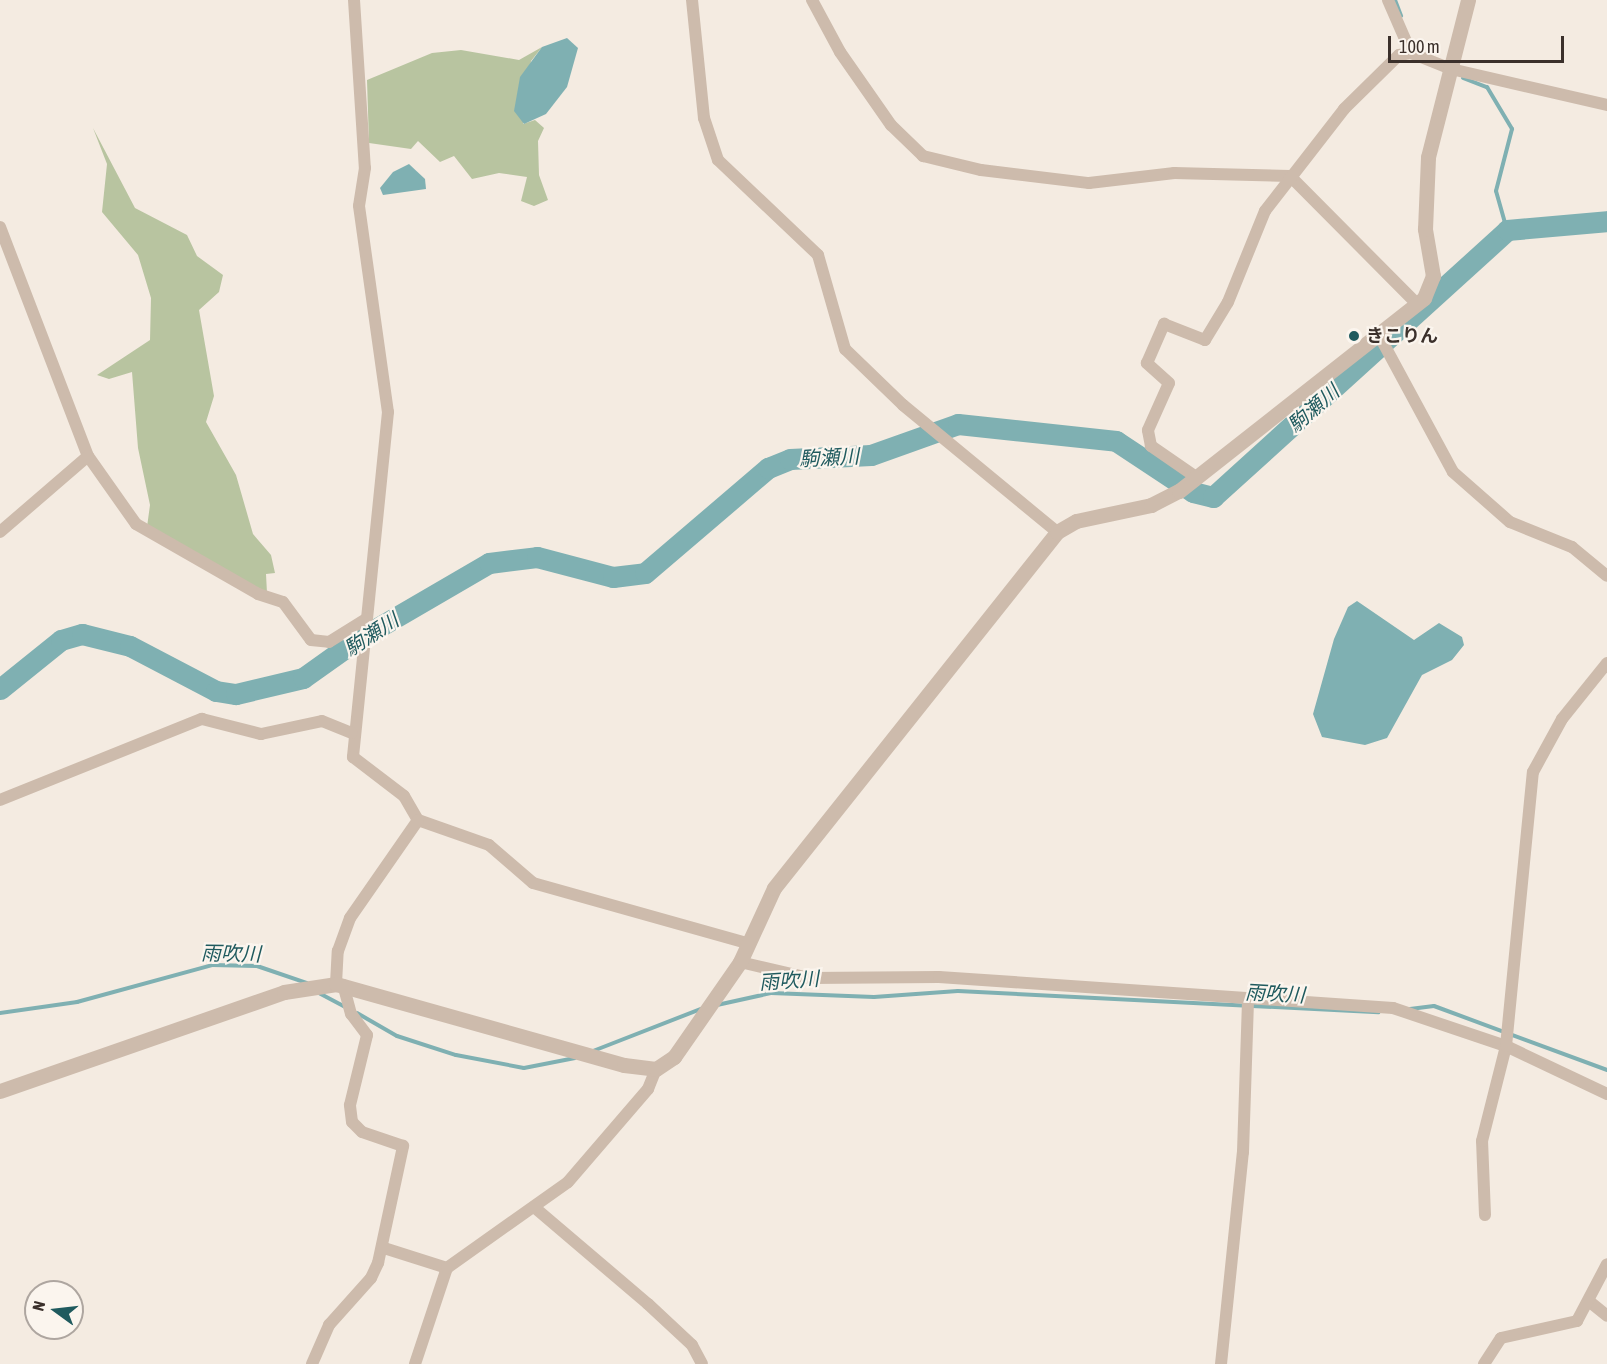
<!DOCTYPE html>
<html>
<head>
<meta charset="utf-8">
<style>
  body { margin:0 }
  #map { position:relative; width:1607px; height:1364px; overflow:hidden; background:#f4ebe1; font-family:"Asap Condensed","Noto Sans JP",sans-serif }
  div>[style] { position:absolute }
  .green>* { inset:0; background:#b8c4a0 }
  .water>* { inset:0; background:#7fb0b2 }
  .stream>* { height:4px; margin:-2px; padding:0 2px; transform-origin:2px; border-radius:2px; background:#7fb0b2 }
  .river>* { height:21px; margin:-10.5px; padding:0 10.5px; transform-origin:10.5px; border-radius:10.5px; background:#7fb0b2 }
  .minor>* { height:12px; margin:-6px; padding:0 6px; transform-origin:6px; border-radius:6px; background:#cdbbac }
  .tertiary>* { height:15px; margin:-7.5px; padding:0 7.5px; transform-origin:7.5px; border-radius:7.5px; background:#cdbbac }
  .dots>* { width:16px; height:16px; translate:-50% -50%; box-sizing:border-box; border:3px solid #fbf5ee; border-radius:50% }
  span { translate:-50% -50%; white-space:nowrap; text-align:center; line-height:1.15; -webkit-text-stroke:4.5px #fbf5ee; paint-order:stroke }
  .poi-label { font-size:18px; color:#3b302b; font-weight:700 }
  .left { translate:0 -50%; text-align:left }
  .water-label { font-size:20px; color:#1f5a5e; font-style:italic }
  .north { position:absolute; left:24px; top:1280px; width:60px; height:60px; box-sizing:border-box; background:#fbf5ee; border:2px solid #aea6a0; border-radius:50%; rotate:285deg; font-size:16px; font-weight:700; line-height:24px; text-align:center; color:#3b302b }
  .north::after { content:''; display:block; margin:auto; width:21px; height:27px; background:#1f5a5e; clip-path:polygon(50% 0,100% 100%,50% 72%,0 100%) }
  .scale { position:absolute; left:1388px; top:36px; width:176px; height:27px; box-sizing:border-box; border:3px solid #3b302b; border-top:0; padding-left:8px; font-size:18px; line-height:21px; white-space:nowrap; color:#3b302b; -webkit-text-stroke:4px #fbf5ee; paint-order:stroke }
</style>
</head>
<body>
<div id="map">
  <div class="green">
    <div style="clip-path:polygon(542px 47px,531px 61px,523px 124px,535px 120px,544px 128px,538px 141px,539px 175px,548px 200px,534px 206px,521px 201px,527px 177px,499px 173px,472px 179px,454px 156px,440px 162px,418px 141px,411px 149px,369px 143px,367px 80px,432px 53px,461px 50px,519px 60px)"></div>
    <div style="clip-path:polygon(93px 128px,135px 208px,187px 235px,197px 256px,223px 275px,219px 292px,199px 310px,214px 396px,206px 422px,236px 475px,253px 534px,271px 555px,275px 573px,266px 574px,267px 593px,147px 527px,150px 505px,138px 448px,132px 372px,109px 379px,97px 375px,150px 340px,151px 298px,138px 255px,102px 212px,107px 164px)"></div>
  </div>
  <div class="water">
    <div style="clip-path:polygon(567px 38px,578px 48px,567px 87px,546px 114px,524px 124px,514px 111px,520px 77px,542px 47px)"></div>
    <div style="clip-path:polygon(409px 164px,425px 179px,426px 189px,383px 195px,380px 188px,393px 172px)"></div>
    <div style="clip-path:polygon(1357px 601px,1414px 640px,1439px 623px,1462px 637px,1464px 645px,1452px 660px,1422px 675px,1387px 738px,1365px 745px,1322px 737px,1313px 714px,1334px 639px,1348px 607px)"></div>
  </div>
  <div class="stream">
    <div style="left:1395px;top:0;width:17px;rotate:69deg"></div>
    <div style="left:1463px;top:78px;width:26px;rotate:21deg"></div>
    <div style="left:1487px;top:87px;width:49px;rotate:59.2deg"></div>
    <div style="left:1512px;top:129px;width:64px;rotate:104.5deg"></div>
    <div style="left:1496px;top:191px;width:41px;rotate:74.2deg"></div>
    <div style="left:317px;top:992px;width:32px;rotate:28deg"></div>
    <div style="left:717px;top:1005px;width:55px;rotate:-12.5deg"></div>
    <div style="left:771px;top:993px;width:103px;rotate:2.2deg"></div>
    <div style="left:874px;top:997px;width:84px;rotate:-4.1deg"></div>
    <div style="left:958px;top:991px;width:421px;rotate:2.9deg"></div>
    <div style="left:1410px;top:1009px;width:24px;rotate:-7deg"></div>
    <div style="left:1434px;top:1006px;width:184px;rotate:20.3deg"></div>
    <div style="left:0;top:1013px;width:78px;rotate:-8.1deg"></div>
    <div style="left:77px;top:1002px;width:140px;rotate:-15.3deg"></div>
    <div style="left:212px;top:965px;width:45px;rotate:1.3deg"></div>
    <div style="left:257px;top:966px;width:53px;rotate:18.8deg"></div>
    <div style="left:357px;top:1013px;width:46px;rotate:29.9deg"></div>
    <div style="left:397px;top:1036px;width:62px;rotate:17.9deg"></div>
    <div style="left:456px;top:1055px;width:69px;rotate:10.8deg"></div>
    <div style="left:524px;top:1068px;width:52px;rotate:-11.1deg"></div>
    <div style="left:593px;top:1051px;width:116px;rotate:-21.3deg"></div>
  </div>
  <div class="river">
    <div style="left:0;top:689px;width:78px;rotate:-38.8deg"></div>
    <div style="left:61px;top:640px;width:22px;rotate:-16deg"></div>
    <div style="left:82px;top:634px;width:49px;rotate:14deg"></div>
    <div style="left:130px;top:646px;width:97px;rotate:27.6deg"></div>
    <div style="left:216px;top:691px;width:20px;rotate:9deg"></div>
    <div style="left:236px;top:694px;width:69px;rotate:-13.4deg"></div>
    <div style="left:303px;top:678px;width:64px;rotate:-35.4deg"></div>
    <div style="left:355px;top:641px;width:155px;rotate:-30.2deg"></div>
    <div style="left:489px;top:563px;width:48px;rotate:-7.1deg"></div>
    <div style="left:537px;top:557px;width:79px;rotate:14.7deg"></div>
    <div style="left:613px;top:577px;width:32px;rotate:-7deg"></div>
    <div style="left:645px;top:573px;width:162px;rotate:-40.5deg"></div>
    <div style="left:768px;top:468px;width:24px;rotate:-22deg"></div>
    <div style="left:790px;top:459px;width:81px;rotate:-2.8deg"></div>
    <div style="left:871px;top:455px;width:92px;rotate:-19.6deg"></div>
    <div style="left:958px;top:424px;width:159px;rotate:6.1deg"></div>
    <div style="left:1116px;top:441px;width:92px;rotate:33.5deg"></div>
    <div style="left:1193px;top:492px;width:21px;rotate:14deg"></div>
    <div style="left:1213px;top:497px;width:397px;rotate:-42.2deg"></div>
    <div style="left:1507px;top:230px;width:100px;rotate:-5.1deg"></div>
  </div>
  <div class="minor">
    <div style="left:354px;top:0;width:168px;rotate:86.3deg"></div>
    <div style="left:365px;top:168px;width:38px;rotate:99deg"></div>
    <div style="left:359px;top:206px;width:208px;rotate:82deg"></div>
    <div style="left:388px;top:412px;width:347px;rotate:95.8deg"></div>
    <div style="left:353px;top:757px;width:64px;rotate:37.4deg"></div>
    <div style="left:404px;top:796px;width:28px;rotate:60deg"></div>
    <div style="left:418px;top:820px;width:75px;rotate:19.4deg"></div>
    <div style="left:489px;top:845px;width:58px;rotate:40.8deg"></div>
    <div style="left:533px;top:883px;width:221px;rotate:15.7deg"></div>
    <div style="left:692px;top:0;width:119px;rotate:84.2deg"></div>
    <div style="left:704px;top:118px;width:44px;rotate:71.6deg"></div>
    <div style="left:718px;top:160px;width:138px;rotate:43.5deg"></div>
    <div style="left:818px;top:255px;width:98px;rotate:74deg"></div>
    <div style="left:845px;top:349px;width:81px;rotate:44deg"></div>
    <div style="left:903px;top:405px;width:200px;rotate:39.5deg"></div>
    <div style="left:812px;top:0;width:59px;rotate:61.7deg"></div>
    <div style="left:840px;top:52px;width:89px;rotate:55.1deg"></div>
    <div style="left:891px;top:125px;width:45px;rotate:44.1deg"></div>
    <div style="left:923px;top:156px;width:60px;rotate:13.6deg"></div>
    <div style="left:981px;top:170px;width:109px;rotate:6.9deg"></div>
    <div style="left:1089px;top:183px;width:86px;rotate:-6.7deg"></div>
    <div style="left:1174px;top:173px;width:116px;rotate:1.5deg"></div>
    <div style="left:1290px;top:176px;width:180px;rotate:45.2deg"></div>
    <div style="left:1388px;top:0;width:58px;rotate:66.5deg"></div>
    <div style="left:0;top:227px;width:245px;rotate:69deg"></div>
    <div style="left:88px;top:456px;width:83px;rotate:54.8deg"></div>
    <div style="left:136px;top:524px;width:141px;rotate:29.8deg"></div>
    <div style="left:258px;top:594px;width:26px;rotate:18deg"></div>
    <div style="left:283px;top:602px;width:47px;rotate:53.6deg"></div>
    <div style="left:311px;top:640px;width:18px;rotate:6deg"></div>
    <div style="left:329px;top:642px;width:44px;rotate:-31.9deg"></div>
    <div style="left:1380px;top:337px;width:153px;rotate:61.6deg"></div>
    <div style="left:1453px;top:472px;width:76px;rotate:41.3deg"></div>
    <div style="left:1510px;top:522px;width:67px;rotate:22deg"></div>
    <div style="left:1572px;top:547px;width:45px;rotate:39.6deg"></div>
    <div style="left:1196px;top:477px;width:55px;rotate:-145.4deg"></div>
    <div style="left:1151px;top:446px;width:16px;rotate:-101deg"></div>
    <div style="left:1148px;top:430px;width:51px;rotate:-65.9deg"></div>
    <div style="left:1169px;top:383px;width:30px;rotate:-138deg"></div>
    <div style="left:1147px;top:363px;width:43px;rotate:-66.4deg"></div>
    <div style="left:1164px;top:324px;width:44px;rotate:21.3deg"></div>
    <div style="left:1205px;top:340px;width:44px;rotate:-58.8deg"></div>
    <div style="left:1228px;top:302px;width:98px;rotate:-67.9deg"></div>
    <div style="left:1265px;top:211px;width:129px;rotate:-52.2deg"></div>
    <div style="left:1344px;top:109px;width:77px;rotate:-44.5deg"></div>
    <div style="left:1399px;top:55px;width:12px;rotate:-9deg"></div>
    <div style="left:1411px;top:53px;width:43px;rotate:21.8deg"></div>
    <div style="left:1451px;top:69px;width:160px;rotate:13deg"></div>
    <div style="left:0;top:532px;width:116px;rotate:-40.8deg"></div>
    <div style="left:0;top:800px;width:218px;rotate:-21.9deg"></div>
    <div style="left:202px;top:719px;width:61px;rotate:14.3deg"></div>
    <div style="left:261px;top:734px;width:62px;rotate:-12deg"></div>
    <div style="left:322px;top:721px;width:32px;rotate:22deg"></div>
    <div style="left:740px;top:962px;width:71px;rotate:13.1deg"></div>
    <div style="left:809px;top:978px;width:130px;rotate:-0.4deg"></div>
    <div style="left:939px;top:977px;width:455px;rotate:3.9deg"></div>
    <div style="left:1393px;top:1008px;width:119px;rotate:18.6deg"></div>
    <div style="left:1506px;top:1046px;width:112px;rotate:25.4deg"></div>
    <div style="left:336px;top:984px;width:33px;rotate:-87deg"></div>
    <div style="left:338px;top:951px;width:35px;rotate:-70deg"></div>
    <div style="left:350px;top:918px;width:119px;rotate:-55.2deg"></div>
    <div style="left:534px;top:1207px;width:150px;rotate:40.4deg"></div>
    <div style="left:648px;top:1304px;width:60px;rotate:43deg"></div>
    <div style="left:692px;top:1345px;width:21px;rotate:62deg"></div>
    <div style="left:1485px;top:1215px;width:74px;rotate:-92.3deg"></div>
    <div style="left:1482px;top:1141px;width:98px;rotate:-75.8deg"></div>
    <div style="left:1506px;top:1046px;width:275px;rotate:-84.4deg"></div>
    <div style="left:1533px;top:772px;width:60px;rotate:-61.3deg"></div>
    <div style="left:1562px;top:719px;width:72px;rotate:-51.2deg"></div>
    <div style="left:384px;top:1248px;width:66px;rotate:17.6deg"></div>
    <div style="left:1590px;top:1302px;width:22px;rotate:39deg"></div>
    <div style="left:312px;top:1364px;width:43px;rotate:-66.4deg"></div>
    <div style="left:329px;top:1325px;width:63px;rotate:-48.2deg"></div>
    <div style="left:371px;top:1278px;width:17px;rotate:-65deg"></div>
    <div style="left:378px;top:1263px;width:120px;rotate:-77.9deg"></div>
    <div style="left:403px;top:1146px;width:43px;rotate:-161.1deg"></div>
    <div style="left:362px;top:1132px;width:14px;rotate:-135deg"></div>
    <div style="left:352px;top:1122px;width:17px;rotate:-97deg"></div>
    <div style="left:350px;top:1105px;width:72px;rotate:-76.3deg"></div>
    <div style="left:367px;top:1035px;width:26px;rotate:-127deg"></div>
    <div style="left:351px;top:1014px;width:30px;rotate:-105deg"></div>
    <div style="left:415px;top:1364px;width:101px;rotate:-71.6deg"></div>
    <div style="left:447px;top:1268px;width:148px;rotate:-35.4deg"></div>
    <div style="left:568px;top:1182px;width:123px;rotate:-49.3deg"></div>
    <div style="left:648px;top:1089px;width:22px;rotate:-68deg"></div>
    <div style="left:1221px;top:1364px;width:213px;rotate:-84.1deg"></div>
    <div style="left:1243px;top:1152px;width:152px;rotate:-88.1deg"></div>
    <div style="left:1484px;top:1364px;width:31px;rotate:-57deg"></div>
    <div style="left:1501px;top:1338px;width:78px;rotate:-12.6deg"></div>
    <div style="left:1577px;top:1321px;width:64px;rotate:-62.2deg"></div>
  </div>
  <div class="tertiary">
    <div style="left:0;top:1091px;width:301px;rotate:-19.2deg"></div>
    <div style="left:284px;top:992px;width:53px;rotate:-8.7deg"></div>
    <div style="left:336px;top:984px;width:299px;rotate:15.7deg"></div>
    <div style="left:624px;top:1065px;width:32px;rotate:7deg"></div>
    <div style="left:656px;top:1069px;width:22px;rotate:-34deg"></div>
    <div style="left:674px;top:1057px;width:116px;rotate:-55.2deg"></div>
    <div style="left:740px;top:962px;width:81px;rotate:-65.3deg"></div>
    <div style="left:774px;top:888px;width:455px;rotate:-51.5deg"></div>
    <div style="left:1057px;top:532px;width:22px;rotate:-30deg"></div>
    <div style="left:1076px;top:521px;width:77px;rotate:-12deg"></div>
    <div style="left:1151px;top:505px;width:31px;rotate:-27deg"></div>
    <div style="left:1179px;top:491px;width:312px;rotate:-38.2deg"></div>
    <div style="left:1424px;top:298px;width:24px;rotate:-68deg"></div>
    <div style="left:1433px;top:276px;width:48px;rotate:-99.7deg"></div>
    <div style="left:1425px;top:229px;width:72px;rotate:-87.6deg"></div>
    <div style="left:1428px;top:157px;width:162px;rotate:-75.7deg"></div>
  </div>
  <div class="dots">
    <div style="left:1354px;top:336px;background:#1f5a5e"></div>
  </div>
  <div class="poi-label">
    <span class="left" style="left:1366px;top:336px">きこりん</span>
  </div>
  <div class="water-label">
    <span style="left:1313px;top:408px;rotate:-41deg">駒瀬川</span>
    <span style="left:829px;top:457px;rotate:-3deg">駒瀬川</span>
    <span style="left:371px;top:634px;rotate:-33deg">駒瀬川</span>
    <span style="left:231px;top:953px;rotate:1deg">雨吹川</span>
    <span style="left:789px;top:980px;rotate:-4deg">雨吹川</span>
    <span style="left:1275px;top:993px;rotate:3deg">雨吹川</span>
  </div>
  <div class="north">N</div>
  <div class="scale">100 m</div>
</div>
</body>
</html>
